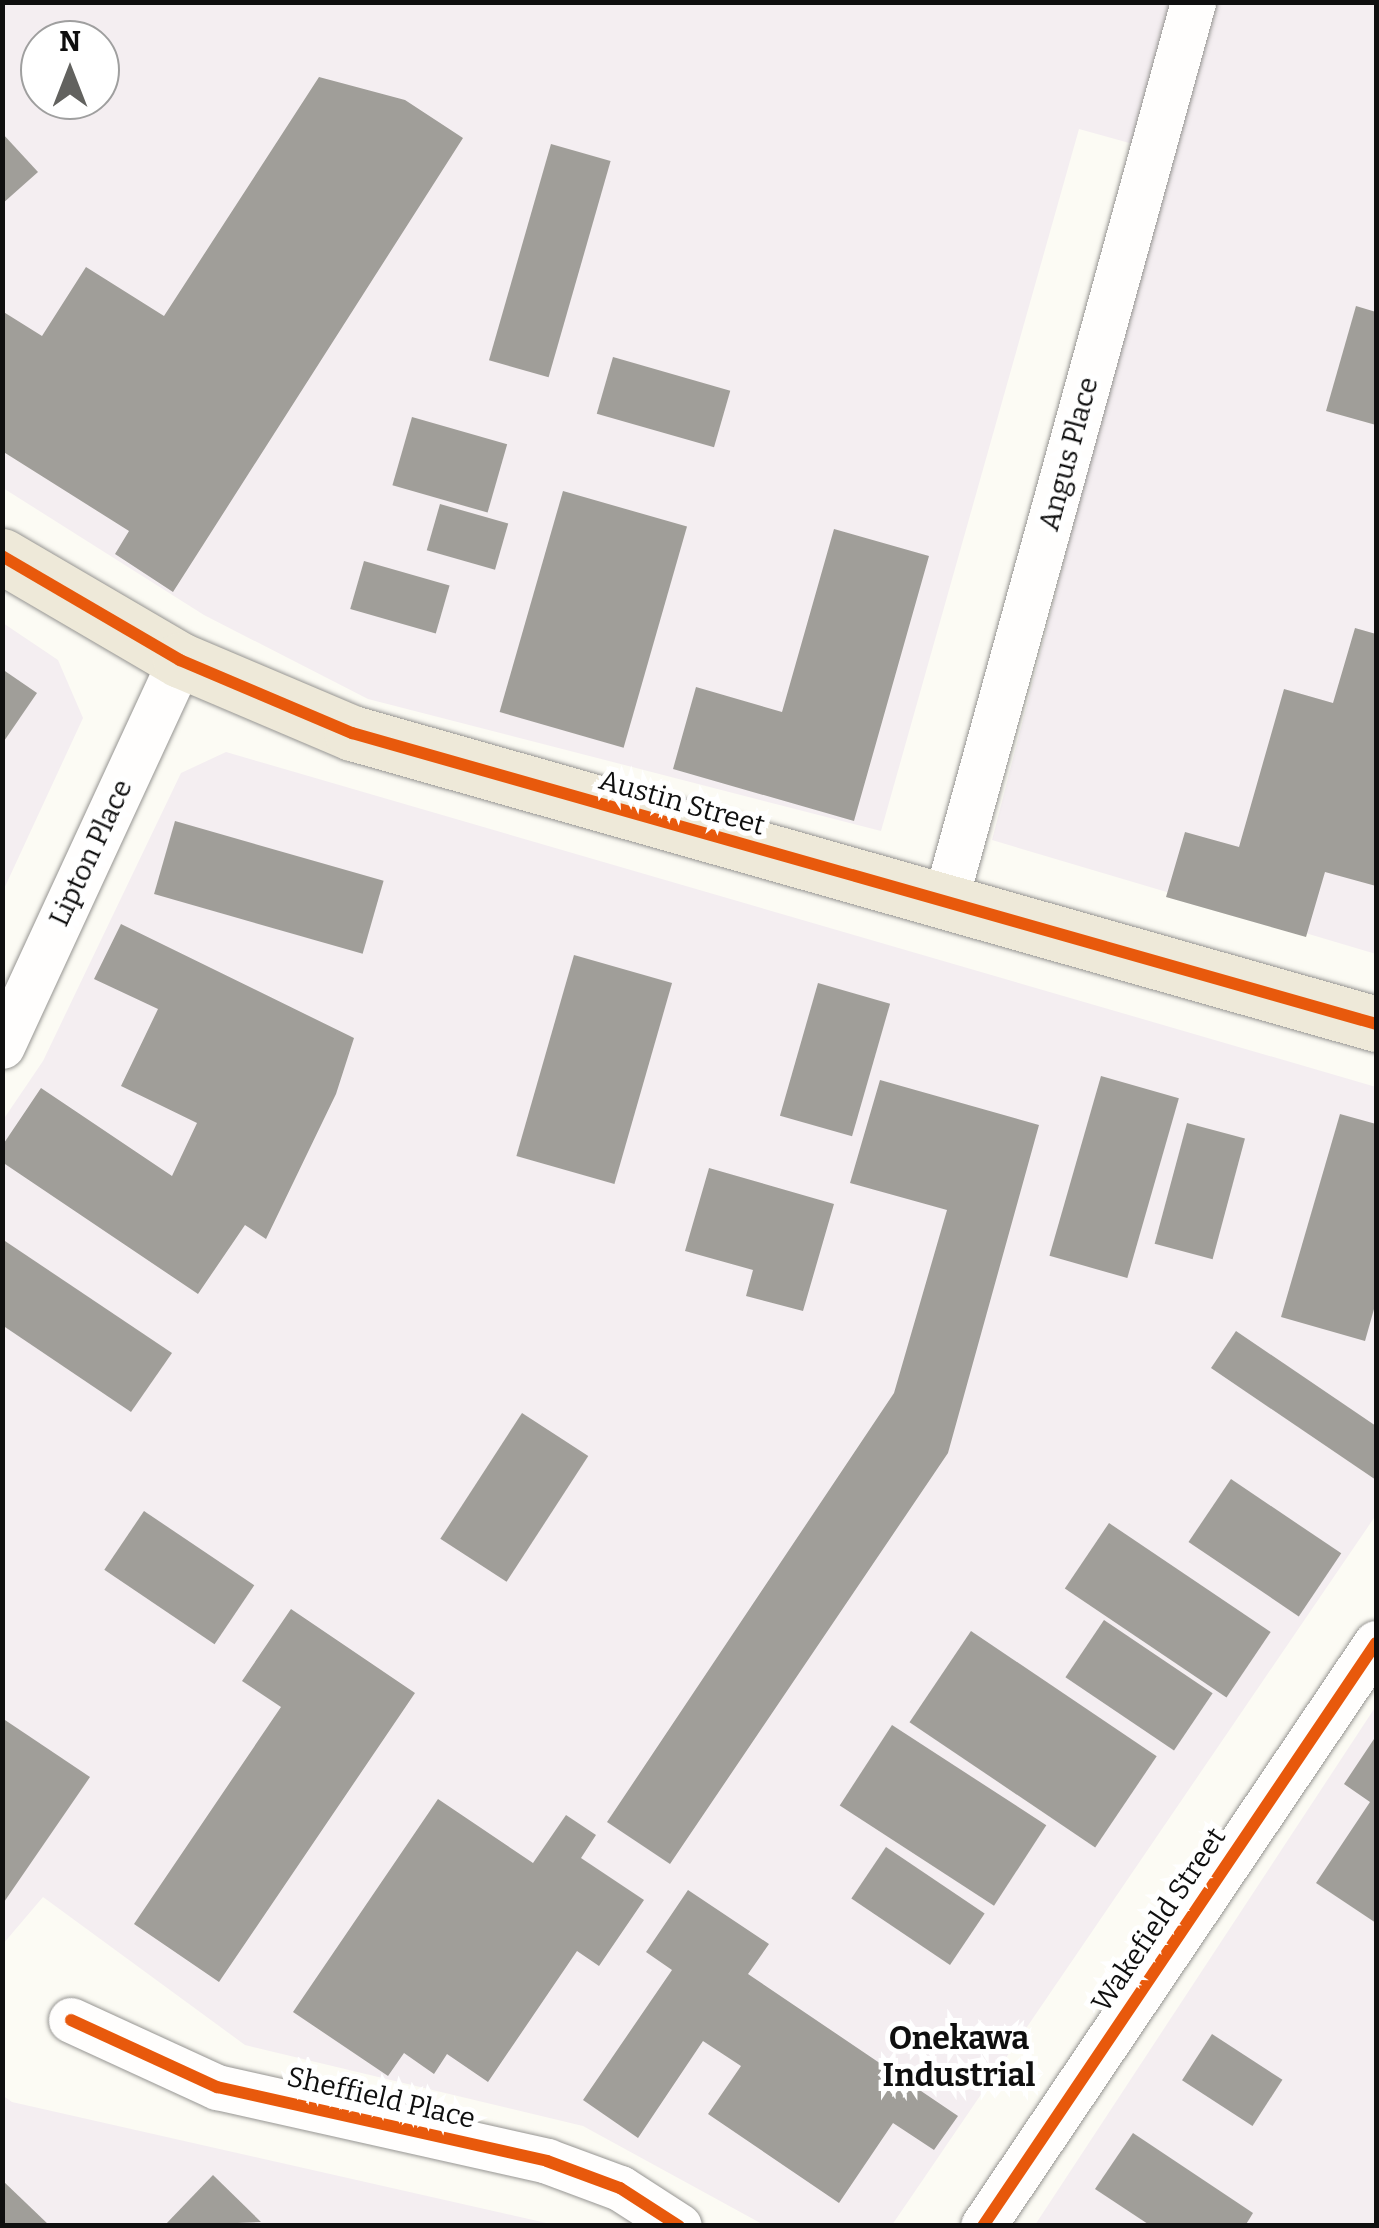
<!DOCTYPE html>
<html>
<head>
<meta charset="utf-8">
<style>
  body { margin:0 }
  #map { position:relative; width:1379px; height:2228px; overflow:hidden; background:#fcfbf4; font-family:Bitter,serif }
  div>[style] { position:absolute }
  .industrial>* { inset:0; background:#f4eef1 }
  .building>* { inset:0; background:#a09e99; transform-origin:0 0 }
  .roads { filter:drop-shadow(0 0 2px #969592) drop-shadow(0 0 2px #969592) }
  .minor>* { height:45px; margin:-22.5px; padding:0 22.5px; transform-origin:22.5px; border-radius:22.5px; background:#fffefd }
  .major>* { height:55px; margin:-27.5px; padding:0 27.5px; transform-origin:27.5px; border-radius:27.5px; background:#eee9d9 }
  .cycleway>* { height:12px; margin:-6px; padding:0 6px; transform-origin:6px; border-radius:6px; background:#e8590c }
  span { translate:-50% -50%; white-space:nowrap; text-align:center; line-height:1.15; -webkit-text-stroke:10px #fff; paint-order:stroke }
  .street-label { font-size:28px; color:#0f0f0f }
  .quarter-label { font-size:32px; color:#0f0f0f; font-weight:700 }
  .frame { position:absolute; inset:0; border:5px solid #0f0f0f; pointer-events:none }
  .north { position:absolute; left:20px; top:20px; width:100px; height:100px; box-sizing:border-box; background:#fff; border:2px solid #9f9f9f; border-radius:50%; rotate:0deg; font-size:28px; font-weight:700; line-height:40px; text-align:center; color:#0f0f0f }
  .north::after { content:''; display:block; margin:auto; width:35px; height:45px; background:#62625f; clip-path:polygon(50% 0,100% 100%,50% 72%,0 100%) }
</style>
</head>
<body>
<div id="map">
  <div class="industrial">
    <div style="clip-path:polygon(evenodd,2px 3px,1376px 3px,1376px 954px,992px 840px,1169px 154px,1079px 129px,881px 831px,368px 699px,204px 615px,3px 488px,2px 3px,40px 40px,100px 40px,100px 100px,40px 100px,40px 40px)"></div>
    <div style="clip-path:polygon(3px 623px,58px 660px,83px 718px,3px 891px)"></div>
    <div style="clip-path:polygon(226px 752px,1376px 1087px,1376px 1515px,892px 2225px,764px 2225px,583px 2126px,245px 2045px,43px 1897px,3px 1944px,3px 1120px,43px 1061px,181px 773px)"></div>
    <div style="clip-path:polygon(1376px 1706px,1376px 2225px,1035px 2225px)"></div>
    <div style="clip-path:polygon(2px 2095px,12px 2102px,555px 2225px,3px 2225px)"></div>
  </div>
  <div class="building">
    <div style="clip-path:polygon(319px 77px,405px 100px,463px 138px,173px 592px,115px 554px,129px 531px,2px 451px,2px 311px,42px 336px,86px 267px,164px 316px)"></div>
    <div style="clip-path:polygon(2px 133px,38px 172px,2px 204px)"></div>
    <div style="left:551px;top:144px;width:62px;height:225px;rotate:16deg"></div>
    <div style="clip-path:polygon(1356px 306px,1376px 312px,1376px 425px,1326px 411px)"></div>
    <div style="left:613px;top:357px;width:122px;height:59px;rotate:16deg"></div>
    <div style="left:412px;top:417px;width:99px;height:71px;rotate:16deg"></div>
    <div style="left:563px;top:491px;width:129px;height:230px;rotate:16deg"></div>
    <div style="left:440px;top:504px;width:71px;height:48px;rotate:16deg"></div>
    <div style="clip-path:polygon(834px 529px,929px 556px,854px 821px,673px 769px,696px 687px,782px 712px)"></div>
    <div style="left:364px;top:561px;width:89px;height:50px;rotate:16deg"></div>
    <div style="clip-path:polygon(1355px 628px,1376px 634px,1376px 886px,1325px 872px,1306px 937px,1166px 897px,1185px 832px,1239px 847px,1284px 689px,1333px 703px)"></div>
    <div style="clip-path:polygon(2px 669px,37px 693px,2px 744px)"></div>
    <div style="left:175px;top:821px;width:217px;height:76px;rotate:16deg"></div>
    <div style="clip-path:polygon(121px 924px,354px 1038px,336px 1094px,266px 1239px,245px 1225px,198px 1294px,2px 1162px,2px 1146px,41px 1088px,172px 1176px,197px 1123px,121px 1086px,158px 1009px,94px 979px)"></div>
    <div style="left:574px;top:955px;width:102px;height:209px;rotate:16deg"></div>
    <div style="left:818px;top:983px;width:75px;height:138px;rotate:16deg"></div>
    <div style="left:1101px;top:1076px;width:81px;height:187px;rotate:16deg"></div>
    <div style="clip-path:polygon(880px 1080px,1039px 1125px,948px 1453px,670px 1864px,607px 1822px,894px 1393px,947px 1210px,850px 1183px)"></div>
    <div style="clip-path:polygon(1340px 1114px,1376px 1124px,1376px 1302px,1365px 1341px,1281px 1317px)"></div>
    <div style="left:1187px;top:1123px;width:60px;height:125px;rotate:15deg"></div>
    <div style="clip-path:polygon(709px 1168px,834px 1204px,803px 1311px,746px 1296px,753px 1270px,685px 1251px)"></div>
    <div style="clip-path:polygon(2px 1239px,172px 1353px,131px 1412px,2px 1325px)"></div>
    <div style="clip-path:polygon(1236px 1331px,1376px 1426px,1376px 1480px,1211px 1368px)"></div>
    <div style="left:522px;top:1413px;width:79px;height:150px;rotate:33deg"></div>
    <div style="left:1231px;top:1479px;width:133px;height:76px;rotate:34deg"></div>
    <div style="left:144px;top:1511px;width:133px;height:71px;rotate:34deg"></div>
    <div style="left:1109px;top:1523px;width:195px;height:79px;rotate:34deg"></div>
    <div style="clip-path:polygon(291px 1609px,415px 1693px,219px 1982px,134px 1924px,281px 1707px,242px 1681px)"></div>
    <div style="left:1104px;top:1620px;width:131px;height:69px;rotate:34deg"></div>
    <div style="left:971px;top:1631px;width:224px;height:110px;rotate:34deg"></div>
    <div style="clip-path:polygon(2px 1718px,90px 1777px,2px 1905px)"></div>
    <div style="left:892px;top:1725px;width:184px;height:96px;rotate:33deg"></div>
    <div style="clip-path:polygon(1376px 1736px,1376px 1923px,1316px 1883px,1370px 1802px,1344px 1784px)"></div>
    <div style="clip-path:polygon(438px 1799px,533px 1863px,566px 1815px,596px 1835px,581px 1858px,644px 1900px,599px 1966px,577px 1951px,488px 2082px,447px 2054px,434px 2074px,404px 2053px,388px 2076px,293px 2012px)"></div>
    <div style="left:886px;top:1847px;width:119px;height:62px;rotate:34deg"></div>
    <div style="clip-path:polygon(688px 1890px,769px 1944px,748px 1974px,958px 2116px,934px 2150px,893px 2123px,839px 2203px,708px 2114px,741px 2066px,703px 2041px,638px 2138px,583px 2100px,672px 1970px,646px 1952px)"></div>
    <div style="left:1212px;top:2034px;width:84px;height:55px;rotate:33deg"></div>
    <div style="clip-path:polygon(1133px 2133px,1253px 2213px,1245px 2226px,1151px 2226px,1095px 2189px)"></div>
    <div style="clip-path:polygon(213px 2175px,261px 2222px,164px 2226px)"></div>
    <div style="clip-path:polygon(2px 2180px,50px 2226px,2px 2226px)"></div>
  </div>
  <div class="roads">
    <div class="minor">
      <div style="left:944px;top:905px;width:937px;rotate:-74.58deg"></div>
      <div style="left:2px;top:1046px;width:425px;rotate:-65.2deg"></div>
      <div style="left:71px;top:2020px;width:161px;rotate:24.7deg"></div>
      <div style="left:217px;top:2087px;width:338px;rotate:12.6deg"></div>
      <div style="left:547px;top:2161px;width:78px;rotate:20.3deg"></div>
      <div style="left:620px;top:2188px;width:70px;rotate:32.8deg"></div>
      <div style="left:983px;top:2226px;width:703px;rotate:-56.02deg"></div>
    </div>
    <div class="major">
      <div style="left:2px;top:556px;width:206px;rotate:30.3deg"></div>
      <div style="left:180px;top:660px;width:187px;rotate:23deg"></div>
      <div style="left:352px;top:733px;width:1065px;rotate:15.86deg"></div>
    </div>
  </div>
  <div class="cycleway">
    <div style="left:2px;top:556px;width:206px;rotate:30.3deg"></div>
    <div style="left:180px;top:660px;width:187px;rotate:23deg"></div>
    <div style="left:352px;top:733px;width:1065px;rotate:15.86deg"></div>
    <div style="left:71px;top:2020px;width:161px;rotate:24.7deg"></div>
    <div style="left:217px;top:2087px;width:338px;rotate:12.6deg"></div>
    <div style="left:547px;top:2161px;width:78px;rotate:20.3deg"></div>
    <div style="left:620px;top:2188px;width:70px;rotate:32.8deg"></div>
    <div style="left:983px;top:2226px;width:703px;rotate:-56.02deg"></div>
  </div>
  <div class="street-label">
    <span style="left:1069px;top:454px;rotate:-75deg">Angus Place</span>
    <span style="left:682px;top:803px;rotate:16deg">Austin Street</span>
    <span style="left:91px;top:853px;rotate:-65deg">Lipton Place</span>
    <span style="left:1159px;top:1920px;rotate:-56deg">Wakefield Street</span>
    <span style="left:381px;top:2098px;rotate:13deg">Sheffield Place</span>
  </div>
  <div class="quarter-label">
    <span style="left:959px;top:2057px">Onekawa<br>Industrial</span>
  </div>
  <div class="frame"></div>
  <div class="north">N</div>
</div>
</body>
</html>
